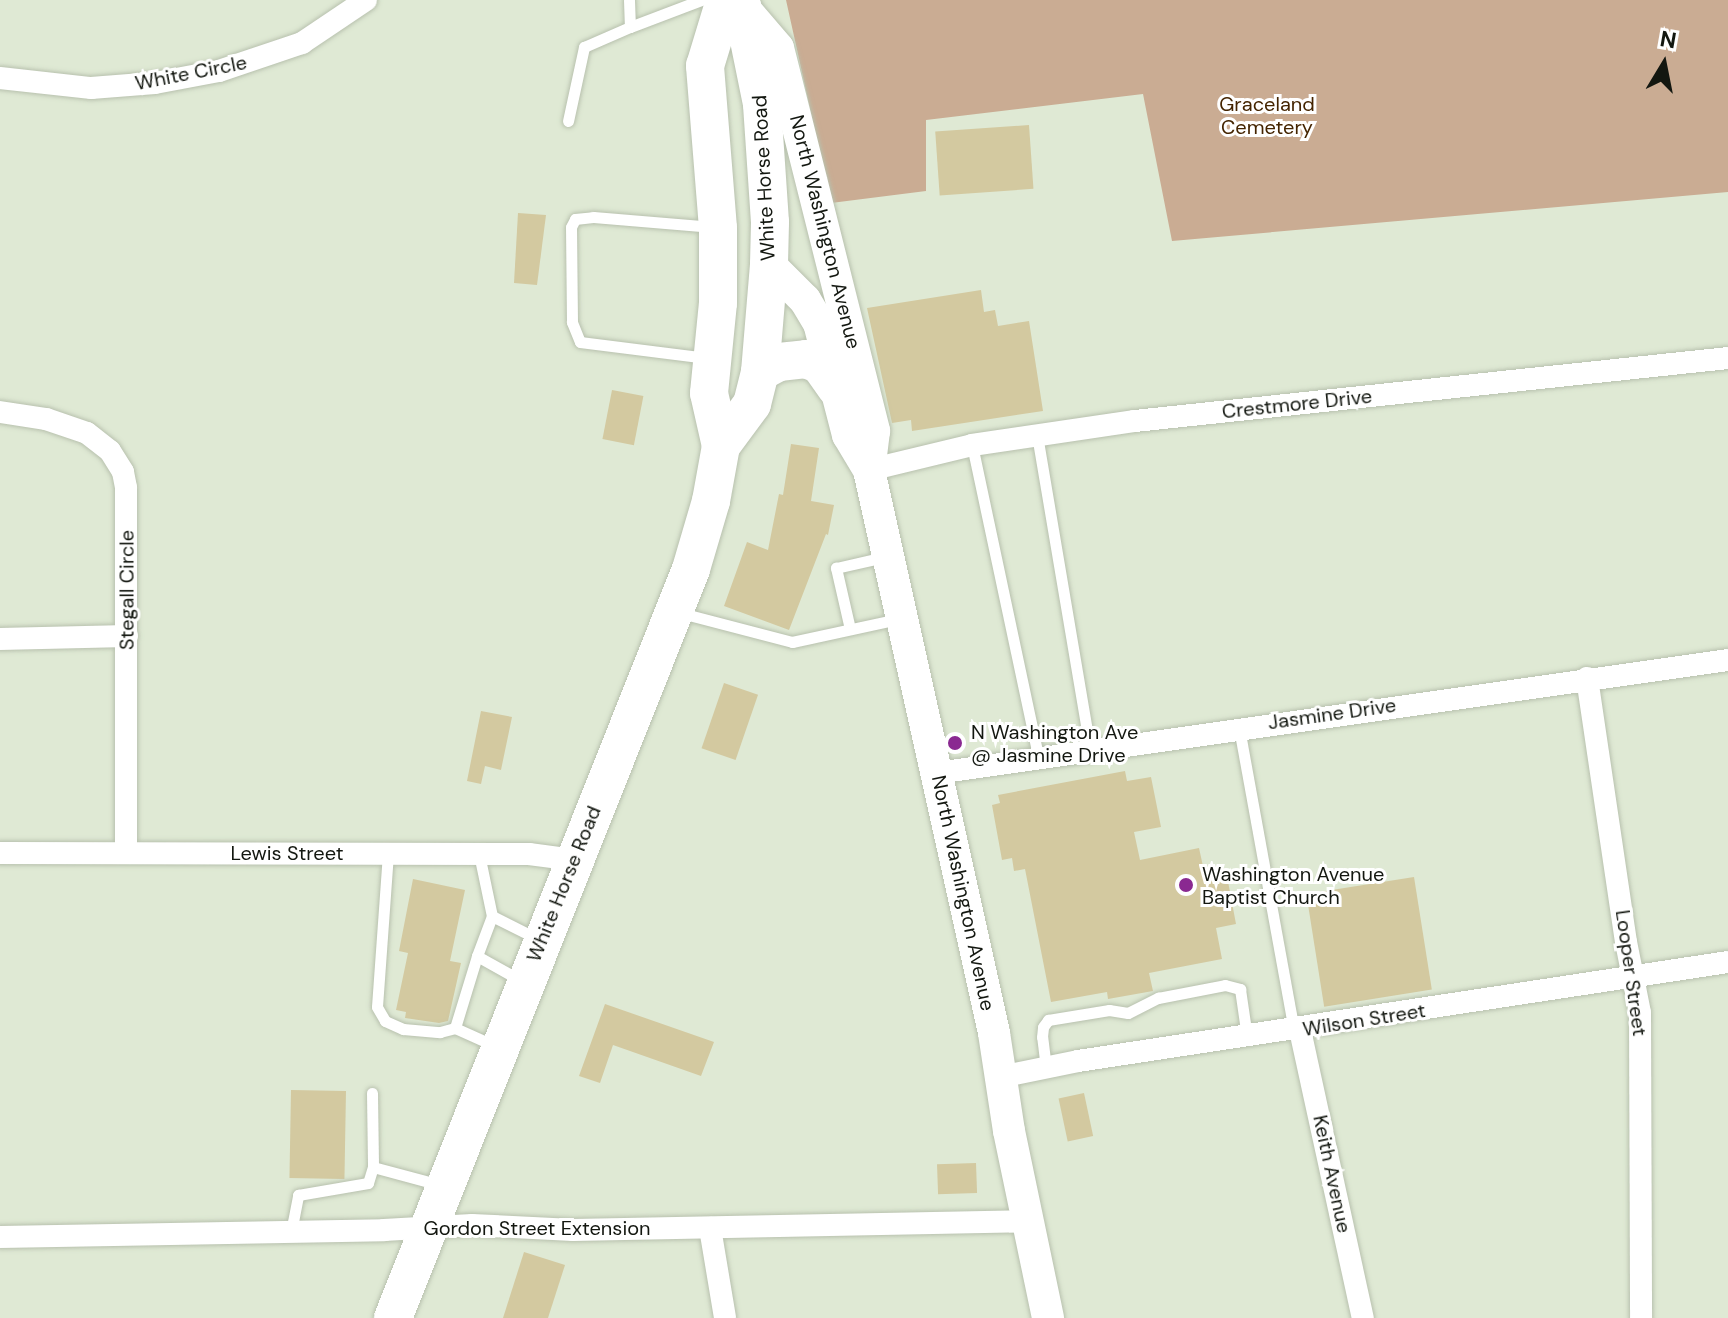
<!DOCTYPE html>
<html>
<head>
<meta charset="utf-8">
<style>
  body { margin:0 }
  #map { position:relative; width:1728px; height:1318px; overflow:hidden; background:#dfe9d4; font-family:"DM Sans",sans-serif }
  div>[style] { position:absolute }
  .green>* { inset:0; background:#caac93 }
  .building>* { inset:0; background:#d3c9a0; transform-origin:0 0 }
  .roads { filter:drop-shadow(0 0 2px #b8c1ae) drop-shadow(0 0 2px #b8c1ae) }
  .service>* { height:11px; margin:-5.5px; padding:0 5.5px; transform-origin:5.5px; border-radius:5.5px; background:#fff }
  .minor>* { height:22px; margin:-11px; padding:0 11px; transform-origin:11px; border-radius:11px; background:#fff }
  .secondary>* { height:32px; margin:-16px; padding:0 16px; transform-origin:16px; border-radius:16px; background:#fff }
  .trunk>* { height:38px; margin:-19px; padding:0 19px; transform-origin:19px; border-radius:19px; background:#fff }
  .dots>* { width:22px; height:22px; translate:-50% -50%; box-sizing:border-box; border:4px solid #fff; border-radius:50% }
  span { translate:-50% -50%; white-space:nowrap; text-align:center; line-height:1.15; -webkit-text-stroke:6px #fff; paint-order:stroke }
  .street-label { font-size:20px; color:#131710 }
  .park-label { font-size:20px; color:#442400 }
  .poi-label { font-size:20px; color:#131710 }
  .left { translate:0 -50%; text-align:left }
  .north { position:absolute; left:1624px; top:24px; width:80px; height:80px; -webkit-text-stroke:6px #fff; paint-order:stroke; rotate:10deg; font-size:22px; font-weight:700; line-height:32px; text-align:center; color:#131710 }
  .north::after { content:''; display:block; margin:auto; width:28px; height:36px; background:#131710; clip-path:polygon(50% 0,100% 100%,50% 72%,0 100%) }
</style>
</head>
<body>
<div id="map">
  <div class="green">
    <div style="clip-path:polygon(786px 0,1728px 0,1728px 192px,1172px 241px,1143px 94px,926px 120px,926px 191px,831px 203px)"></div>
  </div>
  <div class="building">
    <div style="left:1029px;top:125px;width:64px;height:94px;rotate:86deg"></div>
    <div style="clip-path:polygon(518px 213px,546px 215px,537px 285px,514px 283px)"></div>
    <div style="clip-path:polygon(981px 290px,984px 312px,995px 310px,998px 326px,1029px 321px,1043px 411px,912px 431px,911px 420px,892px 423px,867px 308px)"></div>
    <div style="left:612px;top:390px;width:32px;height:50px;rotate:11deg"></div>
    <div style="clip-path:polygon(791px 444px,819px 448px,811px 501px,834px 505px,828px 535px,826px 534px,789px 630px,724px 606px,747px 542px,768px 550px,779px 494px,783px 495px)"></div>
    <div style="left:724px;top:683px;width:36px;height:69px;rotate:19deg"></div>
    <div style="clip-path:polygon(481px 711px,512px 717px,501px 770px,485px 766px,481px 784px,467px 781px)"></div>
    <div style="clip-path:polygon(1125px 771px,1127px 781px,1151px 777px,1161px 827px,1134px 832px,1140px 860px,1199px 848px,1206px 880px,1227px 876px,1236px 924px,1216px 928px,1222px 959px,1149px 973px,1153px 991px,1108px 999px,1107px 992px,1051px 1002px,1025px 869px,1014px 871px,1012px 858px,1002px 860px,992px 805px,1000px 803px,998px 795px)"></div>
    <div style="left:1414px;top:877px;width:114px;height:109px;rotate:81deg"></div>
    <div style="clip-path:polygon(413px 879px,465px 890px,450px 961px,461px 963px,448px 1021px,439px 1023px,405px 1018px,406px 1012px,396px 1010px,408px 953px,399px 951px)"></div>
    <div style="clip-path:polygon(605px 1004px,714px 1042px,701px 1076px,613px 1045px,600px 1083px,579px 1076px)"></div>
    <div style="left:291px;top:1090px;width:55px;height:88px;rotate:1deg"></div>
    <div style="left:1084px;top:1093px;width:44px;height:26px;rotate:78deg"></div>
    <div style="left:976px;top:1163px;width:30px;height:39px;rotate:88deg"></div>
    <div style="clip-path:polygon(524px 1252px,565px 1265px,548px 1318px,503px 1318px)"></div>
  </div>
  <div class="roads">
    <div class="service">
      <div style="left:629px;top:0;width:27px;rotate:88deg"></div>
      <div style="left:630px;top:27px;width:76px;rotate:-20.8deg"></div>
      <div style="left:568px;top:121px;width:76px;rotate:-77.8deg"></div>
      <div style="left:584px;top:47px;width:50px;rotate:-23.5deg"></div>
      <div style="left:707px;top:358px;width:128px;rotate:-172.8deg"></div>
      <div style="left:580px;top:342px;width:22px;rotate:-112deg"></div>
      <div style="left:572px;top:322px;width:95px;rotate:-90.6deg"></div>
      <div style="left:571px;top:227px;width:9px;rotate:-63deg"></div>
      <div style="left:575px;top:219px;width:18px;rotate:-6deg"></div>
      <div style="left:593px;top:217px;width:118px;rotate:4.8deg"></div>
      <div style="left:1037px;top:435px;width:317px;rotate:80.4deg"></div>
      <div style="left:972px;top:445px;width:318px;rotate:78deg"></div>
      <div style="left:681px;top:613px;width:115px;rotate:14.6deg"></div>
      <div style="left:792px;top:642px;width:108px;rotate:-12.2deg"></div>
      <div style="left:850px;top:629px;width:63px;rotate:-102.9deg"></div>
      <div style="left:836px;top:568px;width:49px;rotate:-12.9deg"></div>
      <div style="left:1239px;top:728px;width:307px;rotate:79.7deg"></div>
      <div style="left:388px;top:853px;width:154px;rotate:94.1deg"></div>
      <div style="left:377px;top:1007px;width:16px;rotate:60deg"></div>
      <div style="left:385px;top:1021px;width:20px;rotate:24deg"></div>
      <div style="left:403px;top:1029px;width:37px;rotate:5deg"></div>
      <div style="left:440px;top:1032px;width:16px;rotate:-15deg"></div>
      <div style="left:479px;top:854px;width:63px;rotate:78.2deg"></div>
      <div style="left:492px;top:916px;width:51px;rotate:26.6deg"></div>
      <div style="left:492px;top:916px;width:43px;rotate:110.6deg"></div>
      <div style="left:477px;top:956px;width:49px;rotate:29.2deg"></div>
      <div style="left:477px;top:956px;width:75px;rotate:107deg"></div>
      <div style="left:455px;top:1028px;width:44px;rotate:24.2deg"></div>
      <div style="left:1046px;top:1068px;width:31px;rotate:-97deg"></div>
      <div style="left:1042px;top:1037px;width:10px;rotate:-84deg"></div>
      <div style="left:1043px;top:1027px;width:9px;rotate:-54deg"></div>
      <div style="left:1048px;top:1020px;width:62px;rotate:-9.3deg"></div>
      <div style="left:1109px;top:1010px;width:19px;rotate:9deg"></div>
      <div style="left:1128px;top:1013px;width:34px;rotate:-27deg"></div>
      <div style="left:1158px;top:998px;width:68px;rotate:-11deg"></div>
      <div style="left:1225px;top:985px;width:16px;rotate:15deg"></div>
      <div style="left:1240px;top:989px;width:49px;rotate:81.7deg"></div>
      <div style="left:372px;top:1093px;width:74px;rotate:89.2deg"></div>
      <div style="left:291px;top:1232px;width:38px;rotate:-79deg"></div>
      <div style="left:298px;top:1195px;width:71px;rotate:-9.7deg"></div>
      <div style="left:368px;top:1183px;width:17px;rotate:-73deg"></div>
      <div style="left:373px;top:1167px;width:69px;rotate:15deg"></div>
    </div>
    <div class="minor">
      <div style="left:0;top:78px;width:92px;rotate:6.3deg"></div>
      <div style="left:91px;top:88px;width:64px;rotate:-4.5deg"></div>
      <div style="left:155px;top:83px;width:65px;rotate:-10.6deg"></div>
      <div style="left:219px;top:71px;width:88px;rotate:-18.6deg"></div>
      <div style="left:302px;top:43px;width:77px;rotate:-33.9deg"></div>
      <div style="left:0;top:412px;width:47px;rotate:8.7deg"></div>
      <div style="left:46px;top:419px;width:43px;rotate:18.9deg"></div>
      <div style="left:87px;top:433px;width:29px;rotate:38deg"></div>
      <div style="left:110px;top:451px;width:25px;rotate:58deg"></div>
      <div style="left:123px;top:472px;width:16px;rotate:79deg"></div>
      <div style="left:126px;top:488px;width:364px;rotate:90deg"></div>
      <div style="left:869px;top:470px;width:106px;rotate:-13.6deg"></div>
      <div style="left:972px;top:445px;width:165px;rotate:-8.4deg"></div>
      <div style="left:1135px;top:421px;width:596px;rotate:-6.06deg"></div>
      <div style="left:0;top:639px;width:127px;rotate:-1.4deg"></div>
      <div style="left:1587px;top:678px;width:267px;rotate:81.6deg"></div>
      <div style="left:1626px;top:942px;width:72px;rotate:78.8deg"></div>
      <div style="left:1640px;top:1013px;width:305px;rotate:89.8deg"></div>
      <div style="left:937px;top:773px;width:799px;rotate:-8.13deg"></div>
      <div style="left:0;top:853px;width:529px;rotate:0.11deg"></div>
      <div style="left:529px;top:854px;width:45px;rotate:7.6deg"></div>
      <div style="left:1300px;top:1030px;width:295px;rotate:77.7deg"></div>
      <div style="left:1000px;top:1077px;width:80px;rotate:-11.6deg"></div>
      <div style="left:1078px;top:1061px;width:657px;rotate:-8.66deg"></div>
      <div style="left:710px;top:1228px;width:91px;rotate:80.5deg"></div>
      <div style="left:0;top:1237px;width:384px;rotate:-1deg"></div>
      <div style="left:384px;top:1230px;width:88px;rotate:-3.3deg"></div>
      <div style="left:472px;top:1225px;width:101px;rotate:2.8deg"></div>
      <div style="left:573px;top:1230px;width:454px;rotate:-1.1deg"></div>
    </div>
    <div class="secondary">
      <div style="left:742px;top:6px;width:55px;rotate:49.4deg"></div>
      <div style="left:778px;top:48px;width:395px;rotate:75.9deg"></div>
      <div style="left:874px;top:431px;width:39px;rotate:97deg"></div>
      <div style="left:769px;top:264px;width:51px;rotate:45deg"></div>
      <div style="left:805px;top:300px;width:27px;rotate:59deg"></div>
      <div style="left:819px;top:323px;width:116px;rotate:75.5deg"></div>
      <div style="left:848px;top:435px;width:41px;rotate:59deg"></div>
      <div style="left:869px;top:470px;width:577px;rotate:77.48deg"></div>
      <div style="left:994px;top:1033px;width:99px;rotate:81.3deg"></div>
      <div style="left:1009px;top:1131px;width:191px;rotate:78.2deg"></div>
    </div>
    <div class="trunk">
      <div style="left:760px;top:372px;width:21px;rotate:-28deg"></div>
      <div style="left:779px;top:362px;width:27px;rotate:-6deg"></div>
      <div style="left:806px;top:359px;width:15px;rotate:23deg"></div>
      <div style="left:820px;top:365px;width:28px;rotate:55deg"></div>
      <div style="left:721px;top:446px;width:52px;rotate:-53.6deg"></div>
      <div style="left:752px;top:404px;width:33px;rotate:-76deg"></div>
      <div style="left:760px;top:372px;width:108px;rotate:-85.2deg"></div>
      <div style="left:769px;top:264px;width:42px;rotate:-88.6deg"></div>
      <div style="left:770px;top:222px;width:118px;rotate:-93.9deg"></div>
      <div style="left:762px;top:104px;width:100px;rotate:-101.5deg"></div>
      <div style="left:742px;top:6px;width:9px;rotate:-139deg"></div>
      <div style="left:393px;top:1318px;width:806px;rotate:-68.3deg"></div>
      <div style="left:691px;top:569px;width:71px;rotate:-73.6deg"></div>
      <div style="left:711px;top:501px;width:56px;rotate:-79.7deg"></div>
      <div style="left:721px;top:446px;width:54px;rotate:-102.8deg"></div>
      <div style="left:709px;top:393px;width:90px;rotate:-84.3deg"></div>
      <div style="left:718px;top:303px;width:75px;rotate:-90deg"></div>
      <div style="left:718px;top:228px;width:163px;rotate:-94.6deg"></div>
      <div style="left:705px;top:66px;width:69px;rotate:-73.1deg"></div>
    </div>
  </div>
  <div class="dots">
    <div style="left:955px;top:743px;background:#8a2991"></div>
    <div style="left:1186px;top:885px;background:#8a2991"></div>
  </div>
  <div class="street-label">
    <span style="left:191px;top:73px;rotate:-11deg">White Circle</span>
    <span style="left:764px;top:178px;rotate:-93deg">White Horse Road</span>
    <span style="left:825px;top:232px;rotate:76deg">North Washington Avenue</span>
    <span style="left:1297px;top:404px;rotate:-6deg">Crestmore Drive</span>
    <span style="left:127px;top:590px;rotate:-90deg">Stegall Circle</span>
    <span style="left:1332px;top:714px;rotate:-8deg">Jasmine Drive</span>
    <span style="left:287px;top:853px">Lewis Street</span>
    <span style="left:564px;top:884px;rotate:-68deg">White Horse Road</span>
    <span style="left:963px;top:893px;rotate:78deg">North Washington Avenue</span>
    <span style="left:1631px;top:973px;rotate:82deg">Looper Street</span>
    <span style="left:1364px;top:1020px;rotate:-9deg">Wilson Street</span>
    <span style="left:1332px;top:1174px;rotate:78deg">Keith Avenue</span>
    <span style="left:537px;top:1228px">Gordon Street Extension</span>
  </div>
  <div class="park-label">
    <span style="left:1267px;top:116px">Graceland<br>Cemetery</span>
  </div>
  <div class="poi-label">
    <span class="left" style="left:971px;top:744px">N Washington Ave<br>@ Jasmine Drive</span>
    <span class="left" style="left:1202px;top:886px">Washington Avenue<br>Baptist Church</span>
  </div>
  <div class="north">N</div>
</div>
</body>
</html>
